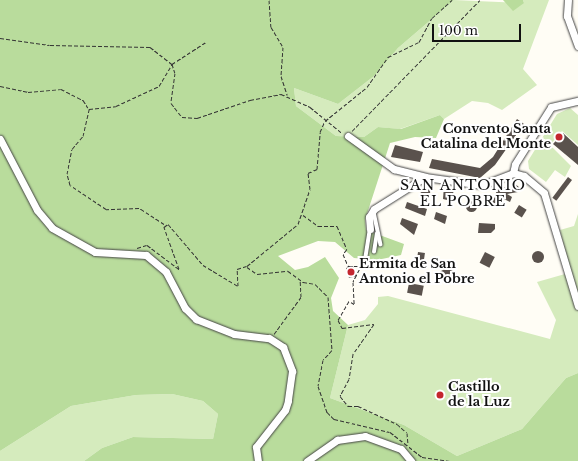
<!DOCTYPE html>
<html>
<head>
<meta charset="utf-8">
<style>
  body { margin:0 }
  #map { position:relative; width:578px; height:461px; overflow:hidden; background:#fffdf5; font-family:"Libre Baskerville",serif }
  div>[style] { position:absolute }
  .green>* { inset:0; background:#d5ebbd }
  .forest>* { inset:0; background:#b9dc9c }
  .building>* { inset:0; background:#5a524d; transform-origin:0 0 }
  .round { border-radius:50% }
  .path>* { height:1px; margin-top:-0.5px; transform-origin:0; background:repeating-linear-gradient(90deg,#333 0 4px,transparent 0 6px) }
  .roads { filter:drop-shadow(0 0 1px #444) drop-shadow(0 0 1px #444) }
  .service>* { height:3.5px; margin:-1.75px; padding:0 1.75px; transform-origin:1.75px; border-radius:1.75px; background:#fff }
  .minor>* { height:7px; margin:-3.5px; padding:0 3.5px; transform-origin:3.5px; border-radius:3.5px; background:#fff }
  .dots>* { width:11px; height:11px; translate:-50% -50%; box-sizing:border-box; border:2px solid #fff; border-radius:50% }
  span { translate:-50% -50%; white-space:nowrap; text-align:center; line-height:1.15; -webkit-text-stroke:4px #fff; paint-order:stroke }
  .poi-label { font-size:13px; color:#111; font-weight:700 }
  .right { translate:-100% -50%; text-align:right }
  .left { translate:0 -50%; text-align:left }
  .neighbourhood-label { font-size:14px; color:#111; letter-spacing:1px }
  .scale { position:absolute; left:432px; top:24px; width:89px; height:18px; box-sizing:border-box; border:2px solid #111; border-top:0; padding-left:5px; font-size:12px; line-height:14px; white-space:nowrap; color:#111; -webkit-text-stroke:3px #fff; paint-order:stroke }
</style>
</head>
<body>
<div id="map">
  <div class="green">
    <div style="clip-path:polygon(454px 0,524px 3px,523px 0,549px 0,523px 69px,537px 85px,502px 110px,488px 103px,472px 101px,444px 119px,440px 115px,400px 129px,378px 127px,364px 137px,336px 136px,296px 106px,294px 88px,338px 104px,374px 76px,398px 48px)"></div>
    <div style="clip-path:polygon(570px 108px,578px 115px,578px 145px,562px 131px,550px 145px,571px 166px,565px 177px,555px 170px,546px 182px,529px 169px,528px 161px,557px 114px)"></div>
    <div style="clip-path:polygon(578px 214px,578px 373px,566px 378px,522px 429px,457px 456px,404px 425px,330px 398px,348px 325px,365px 320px,378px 304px,378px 297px,388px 296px,550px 339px,556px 320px,537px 282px,565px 274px,568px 265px,560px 230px,574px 226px)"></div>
    <div style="clip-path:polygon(172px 394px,203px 401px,218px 414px,213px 439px,133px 437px,102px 448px,84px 461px,0 461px,0 451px,71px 406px,136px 395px)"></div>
  </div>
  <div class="forest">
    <div style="clip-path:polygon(0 0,454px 0,398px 48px,374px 76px,338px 104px,294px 88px,296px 106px,336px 136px,364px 137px,378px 127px,401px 129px,440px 115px,444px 119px,436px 138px,415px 137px,390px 143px,365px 220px,366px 230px,404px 244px,401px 255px,377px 260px,354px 258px,335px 242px,318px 241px,278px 256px,295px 270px,308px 267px,325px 257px,339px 278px,331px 298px,333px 311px,348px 325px,330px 398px,404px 425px,457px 456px,522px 429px,566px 378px,578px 373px,578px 461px,84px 461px,102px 448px,133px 437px,213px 439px,218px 414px,203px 401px,172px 394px,136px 395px,71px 406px,0 451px)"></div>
    <div style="clip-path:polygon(503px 0,523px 0,524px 3px,513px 11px)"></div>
  </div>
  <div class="building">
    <div style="clip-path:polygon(517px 119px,524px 124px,495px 165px,480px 178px,429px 168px,432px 159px,480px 168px,493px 157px)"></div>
    <div style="clip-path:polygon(563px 133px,578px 147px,578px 165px,553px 144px)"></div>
    <div style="clip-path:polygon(395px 145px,423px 152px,420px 162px,391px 157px)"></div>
    <div style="left:568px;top:177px;width:5px;height:26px;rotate:37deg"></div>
    <div style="clip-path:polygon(514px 183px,520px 188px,518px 192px,507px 194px,512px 197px,510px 202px,502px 198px,497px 207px,491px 204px,499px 186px,511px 189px)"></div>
    <div style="left:423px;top:186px;width:9px;height:7px;rotate:21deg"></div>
    <div style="clip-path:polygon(444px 186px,454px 190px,451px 201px,443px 199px)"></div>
    <div class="round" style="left:465.5px;top:200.5px;width:11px;height:11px"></div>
    <div style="clip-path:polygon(407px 202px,427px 209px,425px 216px,405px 208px)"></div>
    <div style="left:519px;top:205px;width:9px;height:9px;rotate:32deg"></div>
    <div style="clip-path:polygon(436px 212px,447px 216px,445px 224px,434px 219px)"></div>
    <div style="clip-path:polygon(402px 218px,418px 224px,414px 235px,400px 224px)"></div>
    <div style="clip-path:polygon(479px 223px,495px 224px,495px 229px,491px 233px,478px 233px)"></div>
    <div class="round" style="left:532px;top:251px;width:12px;height:12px"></div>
    <div style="left:418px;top:252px;width:7px;height:11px;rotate:8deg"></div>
    <div style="left:485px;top:252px;width:11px;height:12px;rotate:27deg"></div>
    <div style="clip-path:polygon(353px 266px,357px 276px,349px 278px,346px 268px)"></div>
    <div style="clip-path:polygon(447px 268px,457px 273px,456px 280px,440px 280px,437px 273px)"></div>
    <div style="left:409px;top:283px;width:15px;height:10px;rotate:11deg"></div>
  </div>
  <div class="path">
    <div style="left:269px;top:0;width:27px;rotate:86deg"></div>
    <div style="left:271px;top:27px;width:23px;rotate:59deg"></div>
    <div style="left:283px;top:47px;width:29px;rotate:94deg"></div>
    <div style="left:281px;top:76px;width:20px;rotate:72deg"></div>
    <div style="left:0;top:38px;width:50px;rotate:8deg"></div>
    <div style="left:50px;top:45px;width:100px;rotate:1.1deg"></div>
    <div style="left:150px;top:47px;width:28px;rotate:38deg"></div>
    <div style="left:172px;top:64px;width:9px;rotate:72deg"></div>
    <div style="left:175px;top:73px;width:30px;rotate:98deg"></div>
    <div style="left:171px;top:103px;width:18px;rotate:52deg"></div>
    <div style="left:182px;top:117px;width:15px;rotate:4deg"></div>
    <div style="left:197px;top:118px;width:56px;rotate:-18.8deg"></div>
    <div style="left:250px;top:100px;width:32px;rotate:-11deg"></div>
    <div style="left:281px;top:94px;width:32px;rotate:24deg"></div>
    <div style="left:310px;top:107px;width:41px;rotate:39.1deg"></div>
    <div style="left:0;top:86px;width:29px;rotate:12deg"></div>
    <div style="left:28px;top:92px;width:33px;rotate:-5deg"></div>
    <div style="left:61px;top:89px;width:25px;rotate:27deg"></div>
    <div style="left:83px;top:100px;width:9px;rotate:58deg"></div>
    <div style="left:352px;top:131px;width:183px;rotate:-45.7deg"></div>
    <div style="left:303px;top:215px;width:19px;rotate:36deg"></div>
    <div style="left:318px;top:226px;width:19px"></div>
    <div style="left:337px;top:226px;width:25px;rotate:67deg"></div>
    <div style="left:347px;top:249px;width:6px;rotate:129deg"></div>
    <div style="left:343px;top:254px;width:13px;rotate:67deg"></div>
    <div style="left:348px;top:266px;width:12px"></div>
    <div style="left:164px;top:224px;width:30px;rotate:-147deg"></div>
    <div style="left:139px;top:208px;width:33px;rotate:178deg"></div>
    <div style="left:106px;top:209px;width:43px;rotate:-146.3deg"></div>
    <div style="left:70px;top:185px;width:11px;rotate:-105deg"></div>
    <div style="left:67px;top:174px;width:25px;rotate:-79deg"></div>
    <div style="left:72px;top:149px;width:17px;rotate:-50deg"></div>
    <div style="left:83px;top:136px;width:28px;rotate:-77deg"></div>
    <div style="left:89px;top:109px;width:27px;rotate:-6deg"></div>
    <div style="left:116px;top:106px;width:47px;rotate:-24.9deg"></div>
    <div style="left:159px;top:86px;width:26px;rotate:-59deg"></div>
    <div style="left:172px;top:64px;width:40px;rotate:-32.9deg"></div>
    <div style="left:137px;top:248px;width:10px;rotate:-17deg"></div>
    <div style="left:147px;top:245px;width:40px;rotate:37deg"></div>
    <div style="left:179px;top:269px;width:45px;rotate:-109.7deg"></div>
    <div style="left:164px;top:227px;width:5px;rotate:-37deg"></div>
    <div style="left:168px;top:224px;width:54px;rotate:49.5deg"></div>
    <div style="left:203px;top:265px;width:41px;rotate:31deg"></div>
    <div style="left:238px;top:286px;width:17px;rotate:-93deg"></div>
    <div style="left:237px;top:269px;width:10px;rotate:-17deg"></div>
    <div style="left:247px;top:266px;width:66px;rotate:-39.5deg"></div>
    <div style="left:298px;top:224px;width:37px;rotate:-71deg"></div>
    <div style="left:310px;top:189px;width:16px;rotate:-97deg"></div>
    <div style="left:308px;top:173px;width:10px;rotate:-24deg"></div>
    <div style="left:317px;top:169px;width:37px;rotate:-85deg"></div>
    <div style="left:320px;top:132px;width:12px;rotate:-66deg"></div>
    <div style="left:325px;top:121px;width:54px;rotate:-39deg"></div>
    <div style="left:367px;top:87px;width:37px;rotate:-55deg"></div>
    <div style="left:388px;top:57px;width:34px;rotate:-26deg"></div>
    <div style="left:419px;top:42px;width:27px;rotate:-62deg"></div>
    <div style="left:432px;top:18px;width:27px;rotate:-42deg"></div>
    <div style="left:362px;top:264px;width:20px;rotate:117deg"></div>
    <div style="left:353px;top:282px;width:22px;rotate:87deg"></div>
    <div style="left:354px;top:304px;width:6px;rotate:-149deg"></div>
    <div style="left:349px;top:301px;width:22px;rotate:120deg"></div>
    <div style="left:338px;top:320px;width:9px;rotate:63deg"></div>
    <div style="left:342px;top:328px;width:32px;rotate:-7deg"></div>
    <div style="left:374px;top:324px;width:37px;rotate:125deg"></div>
    <div style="left:353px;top:354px;width:25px;rotate:99deg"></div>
    <div style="left:349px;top:379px;width:19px;rotate:118deg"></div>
    <div style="left:340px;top:396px;width:13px;rotate:51deg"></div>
    <div style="left:348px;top:406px;width:10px"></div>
    <div style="left:358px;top:406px;width:43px;rotate:24.8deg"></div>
    <div style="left:397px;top:424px;width:13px;rotate:42deg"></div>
    <div style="left:407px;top:433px;width:11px;rotate:85deg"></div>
    <div style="left:247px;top:267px;width:12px;rotate:35deg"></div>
    <div style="left:257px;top:274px;width:31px;rotate:-6deg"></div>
    <div style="left:288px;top:271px;width:19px;rotate:36deg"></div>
    <div style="left:303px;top:282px;width:12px;rotate:9deg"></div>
    <div style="left:315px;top:284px;width:18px;rotate:45deg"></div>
    <div style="left:328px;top:297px;width:53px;rotate:85.7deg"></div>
    <div style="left:332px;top:350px;width:13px;rotate:132deg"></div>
    <div style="left:323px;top:360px;width:26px;rotate:101deg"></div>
    <div style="left:318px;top:386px;width:28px;rotate:71deg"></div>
    <div style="left:327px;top:412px;width:10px;rotate:45deg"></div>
    <div style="left:334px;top:419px;width:57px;rotate:13.1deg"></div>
    <div style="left:390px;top:432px;width:41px;rotate:38deg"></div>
    <div style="left:422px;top:457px;width:28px;rotate:8deg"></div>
    <div style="left:274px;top:334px;width:46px;rotate:-53.9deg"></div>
    <div style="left:301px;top:297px;width:17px;rotate:-93deg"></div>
  </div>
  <div class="roads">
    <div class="service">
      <div style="left:374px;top:212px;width:33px;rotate:78deg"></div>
      <div style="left:374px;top:252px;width:18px;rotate:-81deg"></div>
      <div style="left:365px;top:260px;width:31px;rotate:-81deg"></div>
    </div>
    <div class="minor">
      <div style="left:568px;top:0;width:16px;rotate:94deg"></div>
      <div style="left:567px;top:16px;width:32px;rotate:70deg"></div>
      <div style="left:348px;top:136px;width:57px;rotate:35.7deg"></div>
      <div style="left:394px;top:169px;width:32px;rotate:14deg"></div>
      <div style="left:425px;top:177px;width:58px;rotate:8deg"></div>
      <div style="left:482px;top:185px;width:33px;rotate:-21deg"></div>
      <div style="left:513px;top:173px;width:11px;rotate:15deg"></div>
      <div style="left:524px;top:176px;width:26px;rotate:40deg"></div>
      <div style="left:544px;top:193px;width:118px;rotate:73.3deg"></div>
      <div style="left:0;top:139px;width:80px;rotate:62.5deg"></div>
      <div style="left:37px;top:210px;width:23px;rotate:50deg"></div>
      <div style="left:52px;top:228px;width:49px;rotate:29.2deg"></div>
      <div style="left:95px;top:252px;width:51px;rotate:3.4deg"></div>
      <div style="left:146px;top:255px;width:26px;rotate:40deg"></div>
      <div style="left:166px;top:272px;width:41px;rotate:62.2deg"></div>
      <div style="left:185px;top:308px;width:16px;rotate:45deg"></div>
      <div style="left:196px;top:319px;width:41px;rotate:21.5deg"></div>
      <div style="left:234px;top:334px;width:35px;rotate:7deg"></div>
      <div style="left:269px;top:338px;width:17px;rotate:33deg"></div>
      <div style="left:283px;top:347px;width:26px;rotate:69deg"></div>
      <div style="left:292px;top:371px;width:30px;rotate:98deg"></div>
      <div style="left:288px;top:401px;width:9px;rotate:108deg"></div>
      <div style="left:285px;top:410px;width:47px;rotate:128.1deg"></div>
      <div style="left:256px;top:447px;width:14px;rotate:82deg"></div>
      <div style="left:513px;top:173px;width:9px;rotate:-77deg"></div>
      <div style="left:515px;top:164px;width:67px;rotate:-57.7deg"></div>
      <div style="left:551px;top:107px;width:28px;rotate:-13deg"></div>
      <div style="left:370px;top:229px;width:12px;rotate:-95deg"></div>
      <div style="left:369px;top:217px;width:9px;rotate:-58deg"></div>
      <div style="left:374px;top:209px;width:60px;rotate:-32.1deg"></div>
      <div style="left:307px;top:461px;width:37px;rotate:-35deg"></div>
      <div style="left:337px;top:440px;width:28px;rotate:-8deg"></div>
      <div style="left:365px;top:436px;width:38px;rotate:20deg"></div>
      <div style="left:401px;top:449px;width:16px;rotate:50deg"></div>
    </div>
  </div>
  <div class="dots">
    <div style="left:559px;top:137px;background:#c4262e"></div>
    <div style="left:351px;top:272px;background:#c4262e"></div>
    <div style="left:440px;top:395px;background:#c4262e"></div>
  </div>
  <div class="poi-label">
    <span class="right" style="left:551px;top:137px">Convento Santa<br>Catalina del Monte</span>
    <span class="left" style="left:359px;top:272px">Ermita de San<br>Antonio el Pobre</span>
    <span class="left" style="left:448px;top:395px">Castillo<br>de la Luz</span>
  </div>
  <div class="neighbourhood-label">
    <span style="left:463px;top:193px">SAN ANTONIO<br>EL POBRE</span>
  </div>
  <div class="scale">100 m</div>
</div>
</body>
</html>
